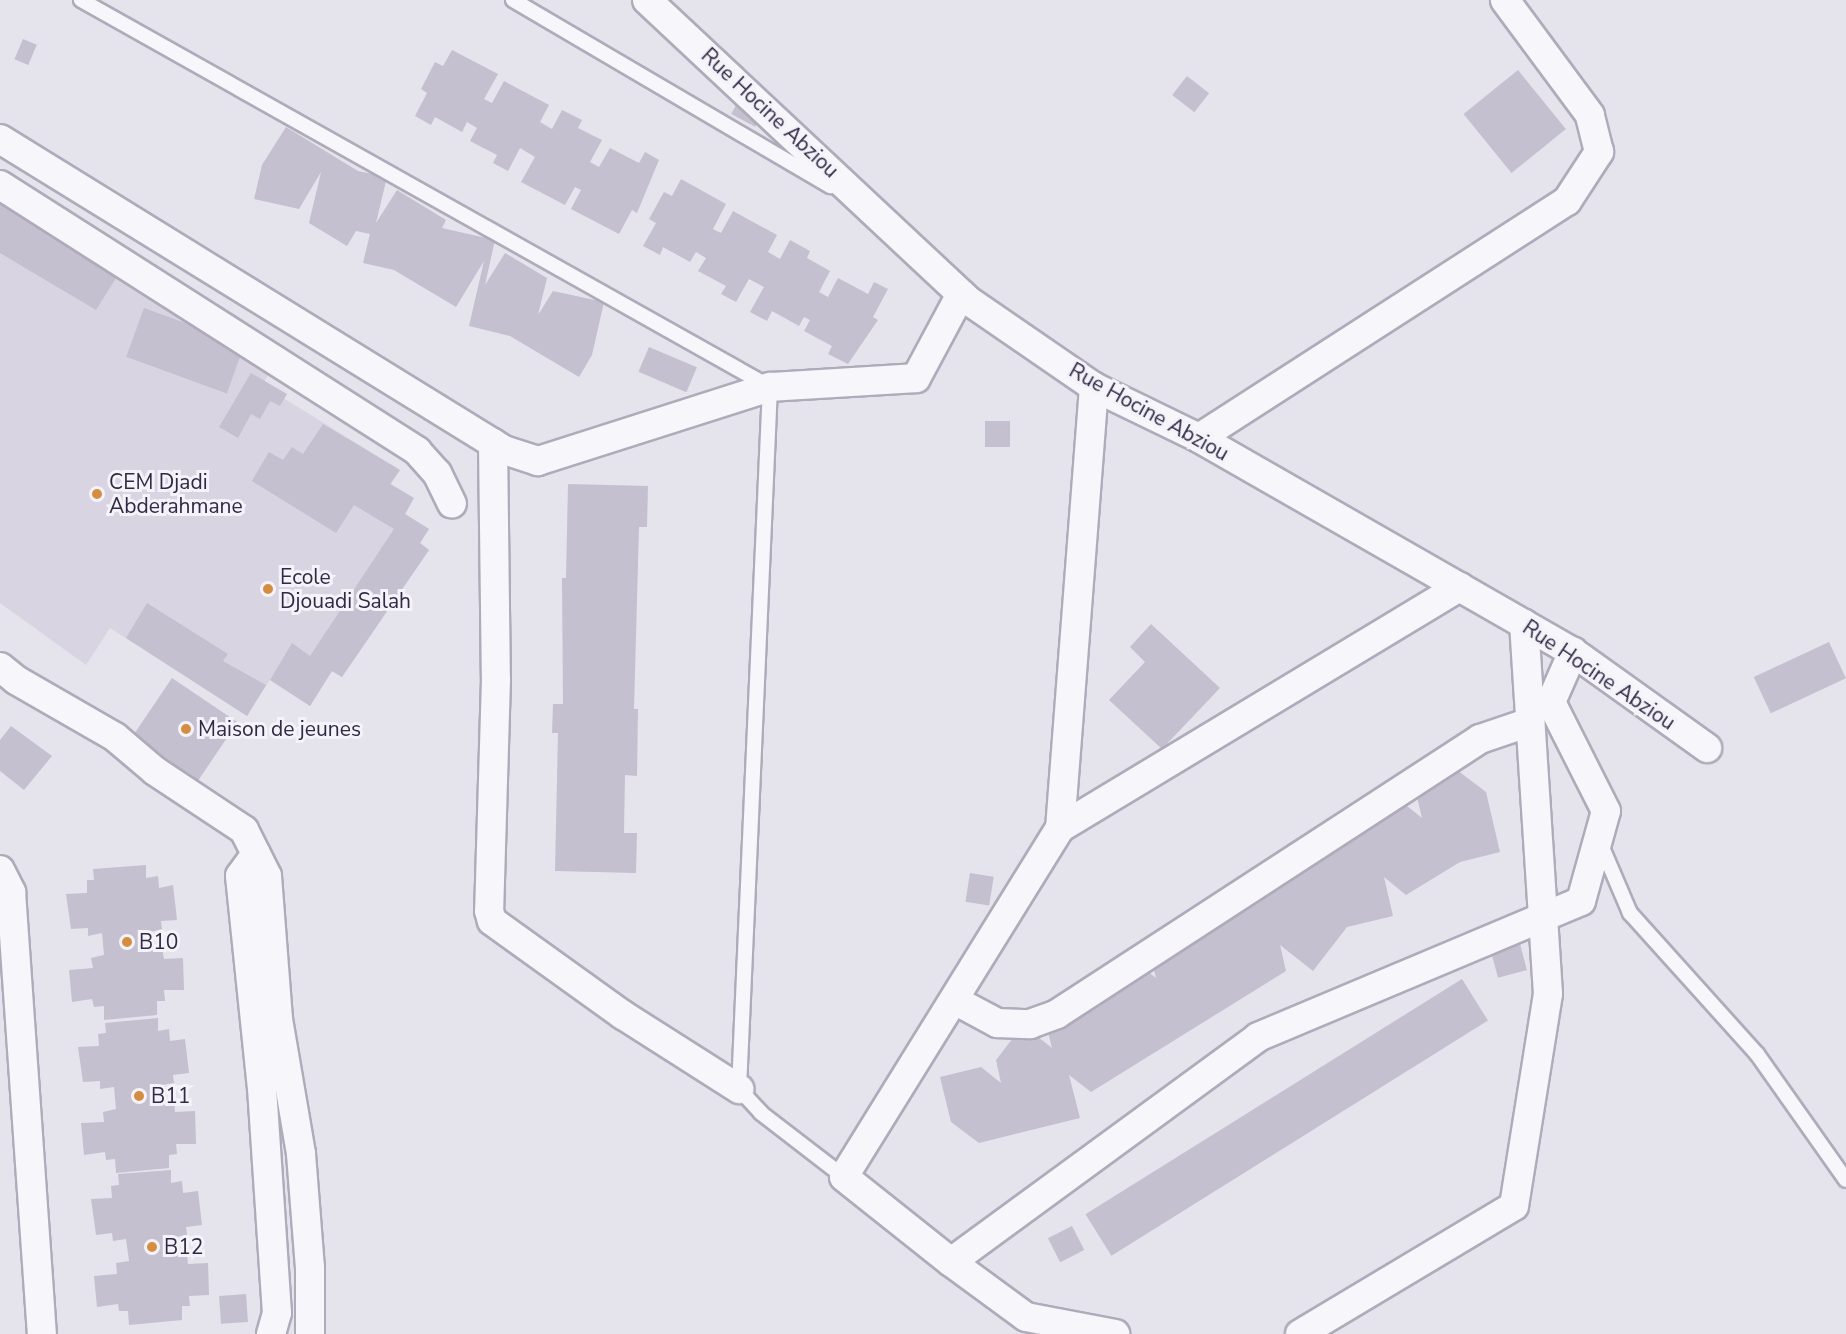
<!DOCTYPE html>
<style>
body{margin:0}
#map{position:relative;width:1846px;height:1334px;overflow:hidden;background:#e5e3ec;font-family:"Nunito Sans",sans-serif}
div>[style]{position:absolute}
.built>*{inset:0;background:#d8d4e1}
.building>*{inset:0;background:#c4c0cf;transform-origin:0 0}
.roads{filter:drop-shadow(2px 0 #afabba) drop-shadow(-2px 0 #afabba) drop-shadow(0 2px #afabba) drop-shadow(0 -2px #afabba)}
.lane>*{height:14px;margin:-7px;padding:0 7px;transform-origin:7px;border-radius:7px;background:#f7f6fa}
.street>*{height:28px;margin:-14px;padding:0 14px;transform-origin:14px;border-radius:14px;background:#f7f6fa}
.dots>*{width:16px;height:16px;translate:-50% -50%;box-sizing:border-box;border:3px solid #f4f3f9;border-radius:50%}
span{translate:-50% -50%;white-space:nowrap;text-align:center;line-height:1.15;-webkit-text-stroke:6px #f4f3f9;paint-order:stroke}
.street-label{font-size:21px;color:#312945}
.poi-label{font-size:21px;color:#312945}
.left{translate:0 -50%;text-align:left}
</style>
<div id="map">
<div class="built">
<div style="clip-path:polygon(0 198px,273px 367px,262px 385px,400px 470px,391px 484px,414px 498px,405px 514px,429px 529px,420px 543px,429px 550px,342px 677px,332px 671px,310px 706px,270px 680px,247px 716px,110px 628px,86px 665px,0 603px)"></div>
</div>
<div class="building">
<div style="left:23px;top:39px;width:15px;height:22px;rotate:23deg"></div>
<div style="clip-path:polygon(452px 50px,498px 74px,484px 99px,492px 103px,504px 81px,549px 105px,540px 122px,552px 129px,562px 110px,582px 120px,578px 128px,602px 140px,590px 162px,599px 167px,610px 148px,639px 163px,645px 152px,659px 160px,637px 213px,632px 210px,619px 234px,571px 209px,581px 190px,575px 187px,565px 205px,521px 182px,535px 157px,520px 148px,508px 171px,493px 163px,497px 155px,470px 141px,477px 128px,467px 122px,462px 132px,435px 117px,431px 125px,415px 116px,427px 93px,421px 89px,435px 62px,443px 66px)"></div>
<div style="left:1518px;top:70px;width:76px;height:70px;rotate:51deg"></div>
<div style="left:1187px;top:76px;width:28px;height:24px;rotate:38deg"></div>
<div style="left:743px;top:92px;width:27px;height:25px;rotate:28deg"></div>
<div style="clip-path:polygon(286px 127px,358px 171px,387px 177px,376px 223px,397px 190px,446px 220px,442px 228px,495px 240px,485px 285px,505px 253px,547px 278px,538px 315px,553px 291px,604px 302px,592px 355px,579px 377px,510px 336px,469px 326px,484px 261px,456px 307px,394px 270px,363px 263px,370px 234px,356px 231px,347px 246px,309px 223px,321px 172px,299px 209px,254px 199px,262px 165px)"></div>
<div style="clip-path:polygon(681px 179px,726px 204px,713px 229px,721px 233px,733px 211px,777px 235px,768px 252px,780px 259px,790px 240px,810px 251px,807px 258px,830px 271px,819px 292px,828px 297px,838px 278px,868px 294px,874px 282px,888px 289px,873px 317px,878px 320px,848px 364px,828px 354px,832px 346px,804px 331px,810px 320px,804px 317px,799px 326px,772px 311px,767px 321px,750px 312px,764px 287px,749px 279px,736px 302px,721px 294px,726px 286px,698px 271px,706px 258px,696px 252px,690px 262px,663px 247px,660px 255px,643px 246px,656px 223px,649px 219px,664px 192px,672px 196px)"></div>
<div style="clip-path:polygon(0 198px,121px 270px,96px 310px,0 253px)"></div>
<div style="left:144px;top:308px;width:107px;height:52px;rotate:20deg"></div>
<div style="left:649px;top:347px;width:52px;height:27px;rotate:23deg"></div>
<div style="clip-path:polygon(251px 373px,287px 394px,280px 406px,270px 401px,260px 419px,251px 414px,238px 438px,219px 427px)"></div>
<div style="left:985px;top:421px;width:25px;height:26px"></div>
<div style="clip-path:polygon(323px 424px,400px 470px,390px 484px,414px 498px,405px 514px,429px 529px,420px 543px,429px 550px,342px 677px,332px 671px,310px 706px,270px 680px,292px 643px,310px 656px,394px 529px,354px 505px,336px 533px,252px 481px,269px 452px,283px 460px,292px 447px,303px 454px)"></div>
<div style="clip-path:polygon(568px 484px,648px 486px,647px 527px,639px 527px,634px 709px,638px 709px,637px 776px,625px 775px,624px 833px,637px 833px,636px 873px,555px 871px,558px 733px,552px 733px,553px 704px,563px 704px,562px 578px,566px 578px)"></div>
<div style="clip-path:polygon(147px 603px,228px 654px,223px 661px,266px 685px,247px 716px,126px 638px)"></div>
<div style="clip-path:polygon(1151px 624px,1220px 688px,1162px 749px,1109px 700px,1145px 662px,1130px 647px)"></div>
<div style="left:1829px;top:642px;width:40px;height:83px;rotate:65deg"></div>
<div style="left:172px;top:678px;width:79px;height:71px;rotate:34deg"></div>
<div style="clip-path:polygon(11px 726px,52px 756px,24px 790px,0 771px,0 740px)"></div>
<div style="clip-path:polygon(1445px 761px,1486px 792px,1500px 852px,1460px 862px,1406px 895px,1384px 877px,1393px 916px,1347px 927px,1313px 971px,1280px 945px,1286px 971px,1091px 1092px,1069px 1075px,1080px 1118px,979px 1143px,951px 1122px,940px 1077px,981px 1067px,1001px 1083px,996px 1060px,1023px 1025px,1052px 1048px,1043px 1012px,1131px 959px,1156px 978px,1148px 946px,1402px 802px,1422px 818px,1417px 797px)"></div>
<div style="clip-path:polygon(146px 865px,146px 878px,158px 876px,159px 888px,173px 885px,177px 920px,161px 921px,162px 929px,151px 932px,151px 949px,162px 948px,164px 959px,183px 958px,184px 990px,164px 990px,165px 1001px,157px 1001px,157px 1015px,104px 1020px,104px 1006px,94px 1007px,92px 999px,72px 1002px,69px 970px,93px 968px,91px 958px,104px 955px,102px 933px,88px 936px,88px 928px,71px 929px,66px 894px,87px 893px,87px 880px,94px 880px,93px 869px)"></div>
<div style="left:970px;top:873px;width:24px;height:29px;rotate:9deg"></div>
<div style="left:1520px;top:944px;width:27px;height:30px;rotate:75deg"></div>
<div style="left:1462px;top:979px;width:49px;height:444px;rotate:58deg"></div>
<div style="clip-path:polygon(158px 1018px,158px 1031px,169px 1029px,170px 1041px,185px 1039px,189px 1073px,173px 1075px,174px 1083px,162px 1085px,163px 1103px,174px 1102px,175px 1112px,195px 1111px,196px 1144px,176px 1144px,177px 1154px,169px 1155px,169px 1168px,116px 1173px,115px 1159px,106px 1160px,105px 1152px,84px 1155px,81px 1123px,104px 1122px,103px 1112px,116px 1109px,114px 1087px,100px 1089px,100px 1081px,83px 1082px,78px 1047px,99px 1046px,98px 1034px,106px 1033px,105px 1023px)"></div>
<div style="clip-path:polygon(171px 1170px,171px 1183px,182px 1181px,183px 1193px,198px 1191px,202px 1225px,186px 1227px,187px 1235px,175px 1237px,176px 1254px,187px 1254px,188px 1264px,208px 1263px,209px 1295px,189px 1296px,190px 1306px,182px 1306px,182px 1320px,129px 1325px,128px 1311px,119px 1311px,118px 1304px,97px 1307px,94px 1276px,117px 1274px,116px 1263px,129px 1261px,126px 1239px,113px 1241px,112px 1233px,96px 1235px,91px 1199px,112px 1198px,111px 1186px,119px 1185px,118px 1174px)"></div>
<div style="left:1072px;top:1226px;width:27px;height:27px;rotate:63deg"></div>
<div style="left:246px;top:1294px;width:28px;height:27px;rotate:86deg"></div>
</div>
<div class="roads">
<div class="lane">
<div style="left:81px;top:0;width:790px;rotate:29.32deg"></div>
<div style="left:770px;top:387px;width:703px;rotate:92.53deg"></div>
<div style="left:739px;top:1089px;width:33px;rotate:47deg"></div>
<div style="left:761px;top:1113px;width:105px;rotate:37.6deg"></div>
<div style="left:513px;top:0;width:368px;rotate:30.4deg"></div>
<div style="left:1601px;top:845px;width:74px;rotate:66.9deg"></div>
<div style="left:1630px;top:913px;width:190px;rotate:48deg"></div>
<div style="left:1757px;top:1054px;width:154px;rotate:54.8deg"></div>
</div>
<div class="street">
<div style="left:647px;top:0;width:437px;rotate:43.1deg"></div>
<div style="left:966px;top:299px;width:155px;rotate:34.5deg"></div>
<div style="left:1094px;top:387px;width:117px;rotate:25.9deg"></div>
<div style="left:1199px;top:438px;width:431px;rotate:29.8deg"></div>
<div style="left:1573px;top:652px;width:165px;rotate:35.6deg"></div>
<div style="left:0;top:139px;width:592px;rotate:31.68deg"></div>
<div style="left:504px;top:450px;width:36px;rotate:18deg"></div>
<div style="left:538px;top:461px;width:244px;rotate:-17.7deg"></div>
<div style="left:770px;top:387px;width:146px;rotate:-3.5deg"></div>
<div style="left:916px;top:378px;width:95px;rotate:-61.8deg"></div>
<div style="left:0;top:185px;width:495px;rotate:32.5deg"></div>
<div style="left:417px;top:451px;width:30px;rotate:48deg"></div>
<div style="left:437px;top:473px;width:34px;rotate:64deg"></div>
<div style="left:1094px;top:387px;width:442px;rotate:94.4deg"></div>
<div style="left:1060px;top:828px;width:410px;rotate:121.8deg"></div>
<div style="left:844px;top:1177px;width:137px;rotate:38.5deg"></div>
<div style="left:951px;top:1262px;width:381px;rotate:-36.2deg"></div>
<div style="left:1258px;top:1037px;width:350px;rotate:-22.8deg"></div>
<div style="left:1581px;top:901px;width:93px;rotate:-74.5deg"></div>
<div style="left:1606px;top:811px;width:122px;rotate:-116.8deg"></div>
<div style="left:1551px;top:702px;width:55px;rotate:-66.3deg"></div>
<div style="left:1199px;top:438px;width:438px;rotate:-32.8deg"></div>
<div style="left:1567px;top:201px;width:59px;rotate:-56.9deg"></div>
<div style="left:1599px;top:152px;width:38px;rotate:-104deg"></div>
<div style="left:1590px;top:115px;width:143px;rotate:-126.5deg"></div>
<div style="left:493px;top:443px;width:236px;rotate:89.3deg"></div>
<div style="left:496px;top:679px;width:232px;rotate:91.7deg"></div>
<div style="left:489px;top:911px;width:10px;rotate:73deg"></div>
<div style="left:492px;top:921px;width:161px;rotate:35.7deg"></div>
<div style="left:623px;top:1015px;width:138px;rotate:32.5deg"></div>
<div style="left:0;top:667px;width:21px;rotate:39deg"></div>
<div style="left:16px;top:680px;width:114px;rotate:29.9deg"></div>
<div style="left:115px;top:737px;width:52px;rotate:40.4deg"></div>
<div style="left:155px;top:771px;width:107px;rotate:33.5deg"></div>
<div style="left:244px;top:830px;width:51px;rotate:63.4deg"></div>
<div style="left:267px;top:876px;width:143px;rotate:85.6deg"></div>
<div style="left:278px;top:1019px;width:137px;rotate:80.3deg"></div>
<div style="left:301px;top:1154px;width:114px;rotate:85.5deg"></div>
<div style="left:310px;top:1268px;width:66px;rotate:90deg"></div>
<div style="left:1060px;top:828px;width:467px;rotate:-31.1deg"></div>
<div style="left:256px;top:854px;width:27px;rotate:126deg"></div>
<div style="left:240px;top:876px;width:213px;rotate:84.1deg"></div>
<div style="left:262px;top:1088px;width:225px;rotate:86.2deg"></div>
<div style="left:277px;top:1313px;width:22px;rotate:106deg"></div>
<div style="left:0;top:870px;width:25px;rotate:63deg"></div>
<div style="left:11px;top:892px;width:443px;rotate:86deg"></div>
<div style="left:956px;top:1001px;width:47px;rotate:28.2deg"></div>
<div style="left:997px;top:1023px;width:33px;rotate:2deg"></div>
<div style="left:1030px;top:1024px;width:29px;rotate:-20deg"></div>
<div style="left:1057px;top:1014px;width:505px;rotate:-33.03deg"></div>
<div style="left:1480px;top:739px;width:53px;rotate:-18.8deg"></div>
<div style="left:951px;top:1262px;width:93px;rotate:36.3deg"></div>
<div style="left:1026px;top:1317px;width:91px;rotate:10.8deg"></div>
<div style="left:1300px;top:1334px;width:249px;rotate:-30.9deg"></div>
<div style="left:1514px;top:1206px;width:215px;rotate:-80.9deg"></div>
<div style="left:1548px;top:994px;width:371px;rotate:-93.7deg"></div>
</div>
</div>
<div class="dots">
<div style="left:97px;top:494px;background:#d68d42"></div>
<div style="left:268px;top:589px;background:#d68d42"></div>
<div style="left:186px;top:729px;background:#d68d42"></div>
<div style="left:127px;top:942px;background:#d68d42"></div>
<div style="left:139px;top:1096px;background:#d68d42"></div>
<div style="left:152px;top:1247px;background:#d68d42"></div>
</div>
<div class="street-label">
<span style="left:770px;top:113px;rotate:43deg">Rue Hocine Abziou</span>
<span style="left:1149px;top:412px;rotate:29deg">Rue Hocine Abziou</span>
<span style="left:1599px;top:675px;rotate:34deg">Rue Hocine Abziou</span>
</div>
<div class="poi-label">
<span class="left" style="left:109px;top:494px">CEM Djadi<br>Abderahmane</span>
<span class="left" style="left:280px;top:589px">Ecole<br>Djouadi Salah</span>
<span class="left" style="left:198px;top:729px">Maison de jeunes</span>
<span class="left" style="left:139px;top:942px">B10</span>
<span class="left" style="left:151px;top:1096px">B11</span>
<span class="left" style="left:164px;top:1247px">B12</span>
</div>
</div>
